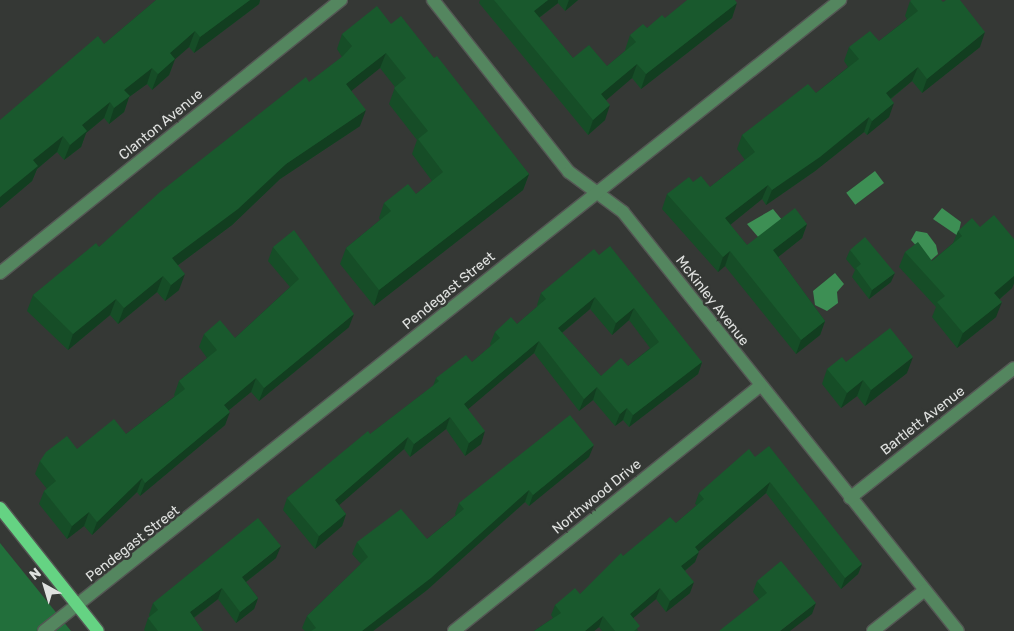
<!DOCTYPE html>
<style>
body{margin:0}
#map{position:relative;width:1014px;height:631px;overflow:hidden;background:#353835;font-family:Rubik,sans-serif}
div>[style]{position:absolute}
.green>*{inset:0;background:#226f3b}
.water>*{inset:0;background:#3d8f54;transform-origin:0 0}
.roads{filter:drop-shadow(1px 0 #545754) drop-shadow(-1px 0 #545754) drop-shadow(0 1px #545754) drop-shadow(0 -1px #545754)}
.minor>*{height:12px;margin:-6px;padding:0 6px;transform-origin:6px;border-radius:6px;background:#54865f}
.major>*{height:12px;margin:-6px;padding:0 6px;transform-origin:6px;border-radius:6px;background:#65d383}
.wall>*{inset:0;background:#164d27}
.shaded-wall>*{inset:0;background:#123e20}
.building>*{inset:0;background:#19592d}
span{translate:-50% -50%;white-space:nowrap;text-align:center;line-height:1.15;-webkit-text-stroke:5px #353835;paint-order:stroke}
.street-label{font-size:14px;color:#e0e2e0}
.north{position:absolute;left:20px;top:561px;width:50px;height:50px;-webkit-text-stroke:4px #353835;paint-order:stroke;rotate:321deg;font-size:14px;font-weight:700;line-height:20px;text-align:center;color:#e0e2e0}
.north::after{content:'';display:block;margin:auto;width:18px;height:22px;background:#e0e2e0;clip-path:polygon(50% 0,100% 100%,50% 72%,0 100%)}
</style>
<div id="map">
<div class="green">
<div style="clip-path:polygon(0 543px,71px 631px,0 631px)"></div>
</div>
<div class="water">
<div style="left:875px;top:171px;width:15px;height:36px;rotate:53deg"></div>
<div style="clip-path:polygon(942px 208px,961px 222px,958px 236px,933px 219px)"></div>
<div style="clip-path:polygon(773px 209px,782px 220px,759px 238px,747px 224px)"></div>
<div style="clip-path:polygon(916px 231px,927px 233px,936px 245px,938px 254px,930px 261px,911px 240px)"></div>
<div style="clip-path:polygon(835px 273px,844px 284px,837px 292px,838px 303px,827px 311px,815px 305px,813px 291px)"></div>
</div>
<div class="roads">
<div class="minor">
<div style="left:433px;top:0;width:219px;rotate:51.7deg"></div>
<div style="left:569px;top:172px;width:67px;rotate:36.5deg"></div>
<div style="left:623px;top:212px;width:536px;rotate:51.36deg"></div>
<div style="left:0;top:273px;width:437px;rotate:-38.7deg"></div>
<div style="left:850px;top:498px;width:209px;rotate:-38.4deg"></div>
<div style="left:44px;top:631px;width:1016px;rotate:-38.4deg"></div>
<div style="left:454px;top:631px;width:392px;rotate:-38.7deg"></div>
<div style="left:873px;top:631px;width:66px;rotate:-38.3deg"></div>
</div>
<div class="major">
<div style="left:0;top:508px;width:157px;rotate:51.5deg"></div>
</div>
</div>
<div class="wall">
<div style="clip-path:polygon(156px 0,260px 0,259px 4px,194px 53px,189px 47px,175px 59px,169px 75px,152px 90px,147px 84px,129px 97px,124px 112px,109px 124px,104px 118px,86px 133px,81px 147px,64px 160px,57px 152px,37px 169px,32px 181px,0 208px,104px 44px)"></div>
<div style="clip-path:polygon(480px 0,578px 0,565px 11px,558px 3px,539px 18px,573px 58px,607px 66px,626px 50px,625px 50px,630px 35px,647px 28px,665px 18px,736px 2px,732px 18px,641px 89px,632px 78px,606px 100px,605px 120px,588px 135px,479px 3px)"></div>
<div style="clip-path:polygon(910px 1px,980px 47px,922px 93px,912px 81px,891px 99px,889px 117px,867px 135px,864px 132px,815px 171px,766px 205px,762px 199px,730px 225px,747px 245px,807px 224px,802px 238px,778px 257px,825px 321px,820px 335px,796px 354px,725px 266px,718px 272px,662px 209px,667px 194px,693px 182px,710px 187px,745px 160px,737px 149px,742px 135px,816px 93px,848px 67px,844px 61px,849px 47px,879px 41px,907px 19px,905px 16px)"></div>
<div style="clip-path:polygon(391px 24px,434px 58px,529px 174px,523px 190px,374px 306px,340px 264px,346px 248px,380px 220px,379px 218px,384px 203px,416px 194px,432px 181px,412px 154px,417px 140px,389px 104px,395px 87px,380px 68px,351px 91px,360px 126px,280px 179px,232px 225px,178px 265px,179px 290px,165px 301px,157px 292px,118px 324px,110px 315px,68px 350px,27px 311px,33px 295px,99px 247px,342px 57px,337px 49px,342px 34px)"></div>
<div style="clip-path:polygon(980px 227px,1014px 239px,1014px 283px,1012px 288px,1000px 299px,996px 317px,957px 348px,932px 317px,936px 307px,899px 267px,905px 252px,932px 261px,953px 243px,958px 231px)"></div>
<div style="clip-path:polygon(273px 247px,349px 327px,259px 401px,251px 392px,229px 410px,225px 425px,140px 496px,137px 492px,92px 535px,84px 526px,67px 539px,39px 504px,44px 491px,47px 489px,35px 474px,40px 461px,126px 434px,175px 396px,174px 395px,179px 381px,207px 358px,199px 347px,204px 334px,235px 338px,290px 287px,268px 261px)"></div>
<div style="clip-path:polygon(850px 250px,891px 282px,869px 299px,852px 277px,855px 270px,846px 259px)"></div>
<div style="clip-path:polygon(evenodd,599px 255px,702px 362px,698px 374px,629px 427px,623px 420px,615px 426px,593px 400px,579px 411px,534px 353px,468px 409px,481px 444px,465px 456px,446px 429px,410px 457px,404px 449px,339px 505px,346px 514px,342px 526px,315px 549px,283px 510px,287px 498px,433px 386px,436px 378px,472px 362px,491px 346px,490px 344px,495px 332px,517px 324px,538px 306px,537px 305px,541px 293px,599px 255px,590px 309px,612px 335px,629px 320px,650px 348px,628px 366px,601px 376px,562px 333px,590px 309px)"></div>
<div style="clip-path:polygon(846px 362px,907px 373px,865px 406px,857px 396px,841px 408px,822px 384px,827px 369px)"></div>
<div style="clip-path:polygon(589px 457px,529px 506px,525px 502px,427px 590px,373px 631px,305px 631px,302px 628px,307px 616px,361px 564px,352px 554px,357px 542px,427px 539px,456px 515px,455px 514px,459px 503px)"></div>
<div style="clip-path:polygon(755px 457px,862px 564px,858px 574px,841px 589px,766px 493px,698px 551px,695px 562px,685px 571px,690px 593px,666px 612px,656px 599px,633px 618px,638px 631px,602px 631px,599px 627px,594px 631px,534px 631px,553px 618px,551px 615px,555px 605px,580px 594px,623px 556px,676px 523px,697px 505px,695px 504px,699px 493px)"></div>
<div style="clip-path:polygon(276px 558px,246px 582px,258px 598px,254px 609px,236px 623px,218px 599px,194px 618px,203px 631px,145px 631px,144px 630px,148px 618px,150px 617px,149px 615px,153px 603px)"></div>
<div style="clip-path:polygon(757px 581px,812px 614px,759px 599px,753px 592px)"></div>
</div>
<div class="shaded-wall">
<div style="clip-path:polygon(250px 0,260px 0,259px 4px,194px 53px,200px 37px)"></div>
<div style="clip-path:polygon(548px 0,558px 0,558px 3px,528px 26px,534px 11px)"></div>
<div style="clip-path:polygon(569px 0,578px 0,565px 11px)"></div>
<div style="clip-path:polygon(737px 3px,732px 18px,641px 89px,646px 74px)"></div>
<div style="clip-path:polygon(195px 31px,189px 47px,164px 69px,170px 53px)"></div>
<div style="clip-path:polygon(985px 32px,980px 47px,922px 93px,927px 79px)"></div>
<div style="clip-path:polygon(386px 53px,380px 68px,340px 100px,346px 84px)"></div>
<div style="clip-path:polygon(175px 59px,169px 75px,152px 90px,158px 74px)"></div>
<div style="clip-path:polygon(637px 64px,632px 78px,596px 109px,601px 94px)"></div>
<div style="clip-path:polygon(918px 67px,912px 81px,880px 107px,886px 93px)"></div>
<div style="clip-path:polygon(152px 68px,147px 84px,129px 97px,124px 112px,109px 124px,114px 108px,124px 90px)"></div>
<div style="clip-path:polygon(110px 102px,104px 118px,86px 133px,81px 147px,64px 160px,70px 145px,82px 125px)"></div>
<div style="clip-path:polygon(894px 103px,889px 117px,867px 135px,872px 121px)"></div>
<div style="clip-path:polygon(610px 105px,605px 120px,588px 135px,593px 120px)"></div>
<div style="clip-path:polygon(366px 110px,360px 126px,280px 179px,232px 225px,166px 274px,172px 258px,286px 164px)"></div>
<div style="clip-path:polygon(869px 117px,864px 132px,815px 171px,766px 205px,772px 190px)"></div>
<div style="clip-path:polygon(63px 136px,57px 152px,37px 169px,32px 181px,0 208px,0 197px,33px 160px)"></div>
<div style="clip-path:polygon(529px 174px,523px 190px,374px 306px,379px 290px)"></div>
<div style="clip-path:polygon(768px 185px,762px 199px,720px 233px,725px 218px)"></div>
<div style="clip-path:polygon(807px 224px,802px 238px,768px 265px,773px 250px)"></div>
<div style="clip-path:polygon(730px 251px,725px 266px,718px 272px,723px 257px)"></div>
<div style="clip-path:polygon(1014px 268px,1014px 283px,1012px 288px,989px 308px,994px 293px)"></div>
<div style="clip-path:polygon(895px 273px,891px 282px,869px 299px,872px 290px)"></div>
<div style="clip-path:polygon(185px 274px,179px 290px,165px 301px,171px 285px)"></div>
<div style="clip-path:polygon(163px 276px,157px 292px,118px 324px,124px 308px)"></div>
<div style="clip-path:polygon(595px 297px,590px 309px,553px 340px,558px 328px)"></div>
<div style="clip-path:polygon(116px 299px,110px 315px,68px 350px,73px 334px)"></div>
<div style="clip-path:polygon(1002px 302px,996px 317px,957px 348px,963px 333px)"></div>
<div style="clip-path:polygon(634px 308px,629px 320px,612px 335px,616px 323px)"></div>
<div style="clip-path:polygon(354px 314px,349px 327px,259px 401px,264px 388px)"></div>
<div style="clip-path:polygon(825px 321px,820px 335px,796px 354px,801px 340px)"></div>
<div style="clip-path:polygon(539px 341px,534px 353px,460px 416px,464px 404px)"></div>
<div style="clip-path:polygon(913px 357px,907px 373px,865px 406px,871px 390px)"></div>
<div style="clip-path:polygon(702px 362px,698px 374px,629px 427px,633px 415px)"></div>
<div style="clip-path:polygon(256px 378px,251px 392px,219px 418px,224px 405px)"></div>
<div style="clip-path:polygon(863px 380px,857px 396px,841px 408px,847px 393px)"></div>
<div style="clip-path:polygon(597px 387px,593px 400px,579px 411px,584px 399px)"></div>
<div style="clip-path:polygon(627px 408px,623px 420px,615px 426px,620px 414px)"></div>
<div style="clip-path:polygon(230px 412px,225px 425px,140px 496px,145px 483px)"></div>
<div style="clip-path:polygon(450px 417px,446px 429px,410px 457px,414px 444px)"></div>
<div style="clip-path:polygon(485px 431px,481px 444px,465px 456px,469px 443px)"></div>
<div style="clip-path:polygon(408px 437px,404px 449px,331px 512px,335px 500px)"></div>
<div style="clip-path:polygon(594px 445px,589px 457px,529px 506px,533px 495px)"></div>
<div style="clip-path:polygon(142px 478px,137px 492px,92px 535px,97px 522px)"></div>
<div style="clip-path:polygon(770px 482px,766px 493px,691px 558px,695px 547px)"></div>
<div style="clip-path:polygon(529px 490px,525px 502px,427px 590px,373px 631px,362px 631px)"></div>
<div style="clip-path:polygon(89px 512px,84px 526px,67px 539px,72px 526px)"></div>
<div style="clip-path:polygon(346px 514px,342px 526px,315px 549px,319px 536px)"></div>
<div style="clip-path:polygon(281px 546px,276px 558px,238px 588px,242px 577px)"></div>
<div style="clip-path:polygon(699px 552px,695px 562px,677px 577px,681px 566px)"></div>
<div style="clip-path:polygon(862px 564px,858px 574px,841px 589px,845px 578px)"></div>
<div style="clip-path:polygon(694px 582px,690px 593px,666px 612px,670px 601px)"></div>
<div style="clip-path:polygon(222px 588px,218px 599px,185px 624px,190px 612px)"></div>
<div style="clip-path:polygon(660px 588px,656px 599px,626px 624px,630px 614px)"></div>
<div style="clip-path:polygon(258px 598px,254px 609px,236px 623px,240px 612px)"></div>
<div style="clip-path:polygon(816px 603px,812px 614px,790px 631px,780px 631px)"></div>
<div style="clip-path:polygon(603px 616px,599px 627px,594px 631px,585px 631px)"></div>
</div>
<div class="building">
<div style="clip-path:polygon(156px 0,250px 0,200px 37px,195px 31px,170px 53px,175px 59px,158px 74px,152px 68px,124px 90px,130px 96px,114px 108px,110px 102px,82px 125px,87px 131px,70px 145px,63px 136px,33px 160px,38px 166px,0 197px,0 120px,98px 36px,104px 44px)"></div>
<div style="clip-path:polygon(494px 0,548px 0,534px 11px,573px 58px,589px 45px,607px 66px,636px 42px,630px 35px,643px 24px,647px 28px,662px 15px,665px 18px,687px 0,735px 0,737px 3px,646px 74px,637px 64px,601px 94px,610px 105px,593px 120px)"></div>
<div style="clip-path:polygon(911px 0,941px 0,943px 2px,946px 0,960px 0,985px 32px,927px 79px,918px 67px,886px 93px,894px 103px,872px 121px,869px 117px,820px 157px,772px 190px,768px 185px,725px 218px,747px 245px,795px 208px,807px 224px,773px 250px,825px 321px,801px 340px,730px 251px,723px 257px,667px 194px,689px 177px,693px 182px,701px 176px,710px 187px,755px 152px,742px 135px,808px 84px,816px 93px,859px 59px,849px 47px,870px 31px,879px 41px,918px 11px,910px 1px)"></div>
<div style="clip-path:polygon(377px 6px,391px 24px,401px 16px,434px 58px,437px 56px,529px 174px,379px 290px,346px 248px,391px 211px,384px 203px,408px 184px,416px 194px,443px 172px,418px 139px,428px 131px,394px 88px,406px 78px,386px 53px,346px 84px,366px 110px,286px 164px,238px 209px,172px 258px,185px 274px,171px 285px,163px 276px,124px 308px,116px 299px,73px 334px,33px 295px,96px 243px,99px 247px,160px 192px,306px 77px,309px 82px,343px 56px,352px 46px,342px 34px)"></div>
<div style="clip-path:polygon(994px 215px,1014px 239px,1014px 276px,994px 293px,1002px 302px,963px 333px,937px 302px,945px 296px,905px 252px,918px 242px,932px 261px,962px 236px,958px 231px,972px 218px,980px 227px)"></div>
<div style="clip-path:polygon(294px 230px,354px 314px,264px 388px,256px 378px,224px 405px,230px 412px,145px 483px,142px 478px,97px 522px,89px 512px,72px 526px,44px 491px,56px 481px,40px 461px,46px 452px,67px 436px,77px 449px,114px 419px,126px 434px,185px 389px,179px 381px,217px 350px,204px 334px,220px 320px,235px 338px,299px 279px,273px 247px)"></div>
<div style="clip-path:polygon(865px 237px,895px 273px,872px 290px,856px 268px,861px 264px,850px 250px)"></div>
<div style="clip-path:polygon(evenodd,610px 246px,702px 362px,633px 415px,627px 408px,620px 414px,597px 387px,584px 399px,539px 341px,464px 404px,485px 431px,469px 443px,450px 417px,414px 444px,408px 437px,335px 500px,346px 514px,319px 536px,287px 498px,368px 431px,370px 434px,439px 381px,436px 378px,466px 355px,472px 362px,500px 338px,495px 332px,511px 317px,517px 324px,546px 299px,541px 293px,594px 249px,599px 255px,610px 246px,595px 297px,616px 323px,634px 308px,659px 342px,628px 366px,621px 358px,601px 376px,558px 328px,595px 297px)"></div>
<div style="clip-path:polygon(890px 328px,913px 357px,871px 390px,863px 380px,847px 393px,827px 369px,842px 357px,846px 362px)"></div>
<div style="clip-path:polygon(570px 415px,594px 445px,533px 495px,529px 490px,431px 578px,362px 631px,311px 631px,316px 628px,307px 616px,368px 557px,357px 542px,401px 509px,427px 539px,464px 509px,459px 503px)"></div>
<div style="clip-path:polygon(769px 446px,862px 564px,845px 578px,770px 482px,695px 547px,699px 552px,681px 566px,694px 582px,670px 601px,660px 588px,630px 614px,640px 626px,634px 631px,615px 631px,603px 616px,585px 631px,534px 631px,561px 613px,555px 605px,575px 588px,580px 594px,621px 553px,623px 556px,670px 517px,676px 523px,704px 499px,699px 493px,749px 449px,755px 457px)"></div>
<div style="clip-path:polygon(258px 518px,281px 546px,242px 577px,258px 598px,240px 612px,222px 588px,190px 612px,203px 631px,158px 631px,148px 618px,158px 610px,153px 603px)"></div>
<div style="clip-path:polygon(781px 561px,816px 603px,780px 631px,719px 631px,767px 593px,757px 581px)"></div>
</div>
<div class="street-label">
<span style="left:161px;top:125px;rotate:-39deg">Clanton Avenue</span>
<span style="left:449px;top:291px;rotate:-39deg">Pendegast Street</span>
<span style="left:712px;top:301px;rotate:52deg">McKinley Avenue</span>
<span style="left:923px;top:421px;rotate:-38deg">Bartlett Avenue</span>
<span style="left:597px;top:497px;rotate:-39deg">Northwood Drive</span>
<span style="left:133px;top:544px;rotate:-38deg">Pendegast Street</span>
</div>
<div class="north">N</div>
</div>
